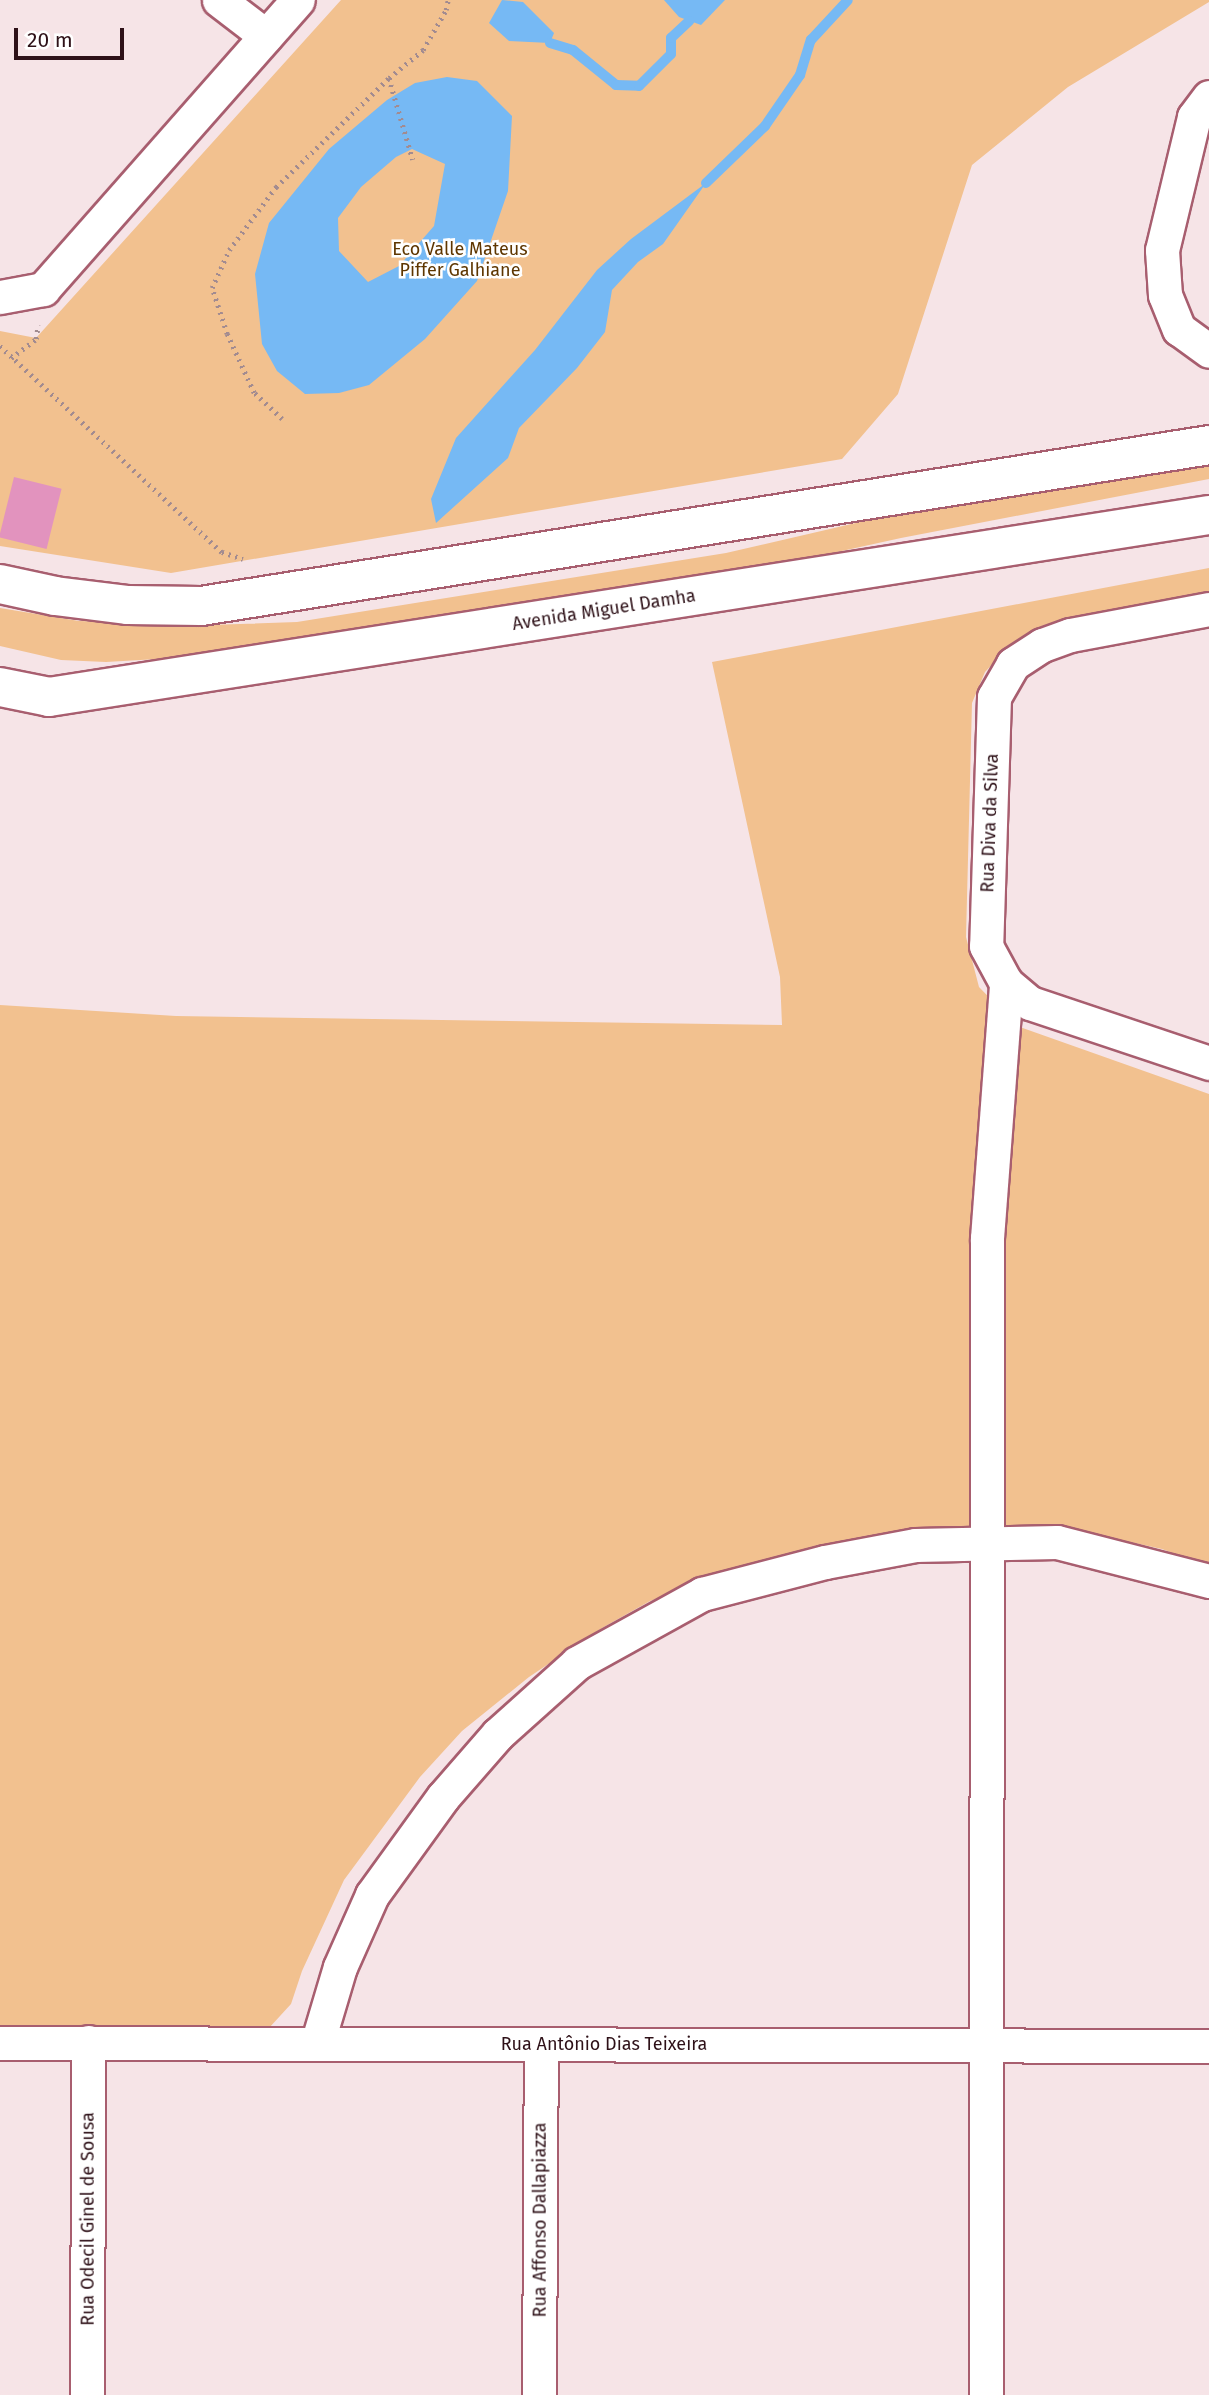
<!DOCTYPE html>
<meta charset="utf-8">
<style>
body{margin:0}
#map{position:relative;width:1209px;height:2395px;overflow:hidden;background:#f6e4e7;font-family:"Fira Sans",sans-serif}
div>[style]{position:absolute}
.green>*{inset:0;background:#f2c18f}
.water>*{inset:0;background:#76b9f4}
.stream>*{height:10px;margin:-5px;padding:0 5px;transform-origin:5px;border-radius:5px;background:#76b9f4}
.building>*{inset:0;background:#e293be;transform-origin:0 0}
.path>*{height:4.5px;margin-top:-2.25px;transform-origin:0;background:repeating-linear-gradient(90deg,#a28b90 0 2px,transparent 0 7px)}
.roads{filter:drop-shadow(2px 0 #a85e6f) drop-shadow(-2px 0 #a85e6f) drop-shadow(0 2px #a85e6f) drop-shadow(0 -2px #a85e6f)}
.street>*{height:33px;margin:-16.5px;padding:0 16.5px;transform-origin:16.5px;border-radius:16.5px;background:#fff}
.secondary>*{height:38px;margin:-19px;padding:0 19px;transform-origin:19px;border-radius:19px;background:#fff}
span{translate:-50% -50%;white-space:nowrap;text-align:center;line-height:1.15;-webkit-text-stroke:5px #fff;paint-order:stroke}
.park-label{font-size:18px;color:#5e3600}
.street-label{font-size:18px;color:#2e1118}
.scale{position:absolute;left:14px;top:28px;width:110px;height:32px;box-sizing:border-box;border:4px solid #2e1118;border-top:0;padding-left:9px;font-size:21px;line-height:24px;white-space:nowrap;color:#2e1118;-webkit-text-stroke:5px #fff;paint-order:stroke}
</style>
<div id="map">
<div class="green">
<div style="clip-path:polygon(341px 0,1209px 0,1209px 2px,1068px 87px,972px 165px,898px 394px,842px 459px,171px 573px,0 546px,0 331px,36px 338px)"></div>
<div style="clip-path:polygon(1209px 457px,1209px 479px,901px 538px,728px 576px,209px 656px,106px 662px,61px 660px,0 646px,0 608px,79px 621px,208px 625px,297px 622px,726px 553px,873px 519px)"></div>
<div style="clip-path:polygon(1209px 568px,1209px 596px,1037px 630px,1011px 644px,985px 672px,972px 703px,966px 937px,979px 987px,1017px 1026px,1209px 1094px,1209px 1567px,1162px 1549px,1089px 1533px,1049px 1528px,913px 1530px,781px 1555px,650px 1601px,602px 1628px,529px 1677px,462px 1731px,420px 1777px,344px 1880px,302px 1971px,291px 2004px,269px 2028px,0 2031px,0 1005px,176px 1016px,782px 1025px,780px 977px,712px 662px)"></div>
</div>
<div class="water">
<div style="clip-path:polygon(502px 0,523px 2px,554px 33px,550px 43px,509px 41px,489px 23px)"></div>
<div style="clip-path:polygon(664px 0,725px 0,701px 25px,679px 17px)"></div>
<div style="clip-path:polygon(evenodd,447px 77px,477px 81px,512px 116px,508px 191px,477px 281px,425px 339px,369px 385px,339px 393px,305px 394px,277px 371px,262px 344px,255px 274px,269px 223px,329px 149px,387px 100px,415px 83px,447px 77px,412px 149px,445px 164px,434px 226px,399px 266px,368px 282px,339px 251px,338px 218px,361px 187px,396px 157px,412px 149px)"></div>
<div style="clip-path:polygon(706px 183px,663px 244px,638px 262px,612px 290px,605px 332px,577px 368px,519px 428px,508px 458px,436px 523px,431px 499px,456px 438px,535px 350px,597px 270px,631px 239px)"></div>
</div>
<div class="stream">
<div style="left:550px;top:43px;width:24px;rotate:17deg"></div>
<div style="left:573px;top:50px;width:55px;rotate:39.1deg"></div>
<div style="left:616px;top:85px;width:23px;rotate:2deg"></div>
<div style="left:639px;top:86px;width:45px;rotate:-45deg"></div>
<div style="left:671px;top:54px;width:16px;rotate:-90deg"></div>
<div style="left:671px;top:38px;width:25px;rotate:-43deg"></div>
<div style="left:706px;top:183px;width:82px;rotate:-44deg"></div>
<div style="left:765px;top:126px;width:62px;rotate:-55.5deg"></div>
<div style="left:800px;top:75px;width:37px;rotate:-73deg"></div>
<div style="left:811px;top:40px;width:54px;rotate:-47.2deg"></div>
</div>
<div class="building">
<div style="left:14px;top:477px;width:49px;height:62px;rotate:14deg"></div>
</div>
<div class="path">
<div style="left:389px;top:78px;width:85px;rotate:73.7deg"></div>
<div style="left:0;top:346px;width:303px;rotate:42.9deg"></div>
<div style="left:222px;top:552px;width:22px;rotate:18deg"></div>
<div style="left:11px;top:358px;width:31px;rotate:-37deg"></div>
<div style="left:36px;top:339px;width:14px;rotate:-82deg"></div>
<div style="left:282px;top:419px;width:38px;rotate:-137deg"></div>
<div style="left:254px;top:393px;width:65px;rotate:-114.6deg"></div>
<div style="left:227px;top:334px;width:48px;rotate:-108.1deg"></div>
<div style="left:212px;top:288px;width:42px;rotate:-65.9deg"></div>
<div style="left:229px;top:250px;width:79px;rotate:-53.3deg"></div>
<div style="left:276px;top:187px;width:157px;rotate:-44deg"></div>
<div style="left:389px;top:78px;width:44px;rotate:-39.5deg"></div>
<div style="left:423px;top:50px;width:46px;rotate:-60.1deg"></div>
<div style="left:446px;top:10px;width:10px;rotate:-79deg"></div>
</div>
<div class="roads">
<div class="street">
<div style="left:219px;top:0;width:59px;rotate:37.5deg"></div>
<div style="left:1209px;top:97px;width:25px;rotate:127deg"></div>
<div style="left:1194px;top:117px;width:137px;rotate:103.5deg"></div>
<div style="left:1162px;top:250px;width:45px;rotate:86.2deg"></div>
<div style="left:1165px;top:295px;width:37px;rotate:68deg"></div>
<div style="left:1179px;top:329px;width:37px;rotate:36deg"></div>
<div style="left:0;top:297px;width:44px;rotate:-10.5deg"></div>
<div style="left:43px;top:289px;width:385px;rotate:-48.6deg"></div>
<div style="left:1209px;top:609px;width:141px;rotate:169.4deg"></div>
<div style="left:1070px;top:635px;width:30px;rotate:160deg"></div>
<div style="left:1042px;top:645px;width:35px;rotate:147deg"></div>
<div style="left:1013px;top:664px;width:38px;rotate:120deg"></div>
<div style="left:994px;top:697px;width:249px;rotate:91.8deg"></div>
<div style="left:986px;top:946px;width:42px;rotate:61.6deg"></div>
<div style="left:1006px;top:983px;width:31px;rotate:40deg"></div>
<div style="left:1030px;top:1003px;width:189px;rotate:18.5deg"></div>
<div style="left:0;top:2043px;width:1209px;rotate:0.14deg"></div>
<div style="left:317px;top:2044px;width:80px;rotate:-73.4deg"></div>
<div style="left:340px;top:1967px;width:79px;rotate:-66deg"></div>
<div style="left:372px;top:1895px;width:121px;rotate:-54.1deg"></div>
<div style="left:443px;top:1797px;width:84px;rotate:-48.9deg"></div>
<div style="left:498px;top:1734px;width:106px;rotate:-41.9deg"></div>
<div style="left:577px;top:1663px;width:143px;rotate:-28.9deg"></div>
<div style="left:702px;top:1594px;width:127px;rotate:-14.6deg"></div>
<div style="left:825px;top:1562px;width:92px;rotate:-10.7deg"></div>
<div style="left:915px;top:1545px;width:142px;rotate:-1.2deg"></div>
<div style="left:1057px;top:1542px;width:157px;rotate:14.4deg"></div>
<div style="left:87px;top:2395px;width:353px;rotate:-89.8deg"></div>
<div style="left:539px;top:2395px;width:351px;rotate:-89.7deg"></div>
<div style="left:986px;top:2395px;width:1157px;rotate:-89.95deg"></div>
<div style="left:987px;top:1238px;width:256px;rotate:-85.7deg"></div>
</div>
<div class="secondary">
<div style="left:0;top:584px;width:56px;rotate:12.3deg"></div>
<div style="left:55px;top:596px;width:74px;rotate:7deg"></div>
<div style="left:128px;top:605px;width:73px;rotate:0.8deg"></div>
<div style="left:201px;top:606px;width:1021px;rotate:-9.07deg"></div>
<div style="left:0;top:687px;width:50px;rotate:11.5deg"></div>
<div style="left:49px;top:697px;width:1174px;rotate:-8.92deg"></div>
</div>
</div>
<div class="park-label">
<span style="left:460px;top:260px">Eco Valle Mateus<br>Piffer Galhiane</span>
</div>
<div class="street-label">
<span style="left:604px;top:610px;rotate:-9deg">Avenida Miguel Damha</span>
<span style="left:990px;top:823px;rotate:-88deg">Rua Diva da Silva</span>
<span style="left:604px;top:2044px">Rua Antônio Dias Teixeira</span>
<span style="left:88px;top:2219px;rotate:-90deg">Rua Odecil Ginel de Sousa</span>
<span style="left:540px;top:2220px;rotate:-90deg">Rua Affonso Dallapiazza</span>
</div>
<div class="scale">20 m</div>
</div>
